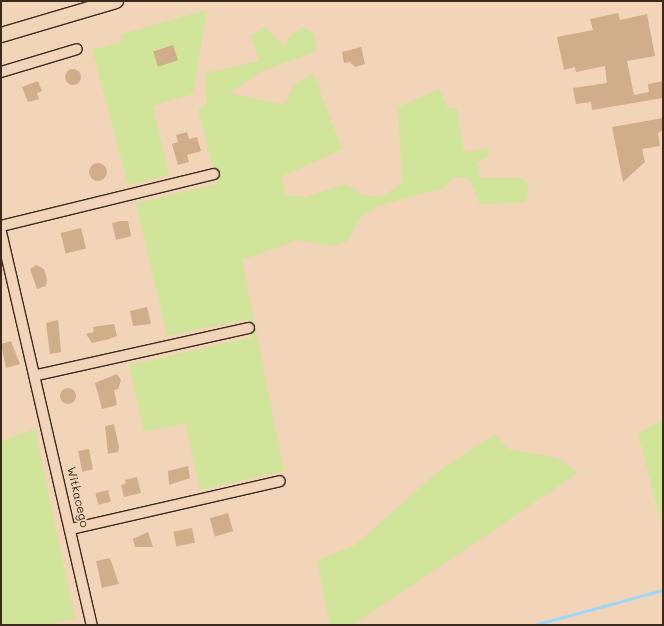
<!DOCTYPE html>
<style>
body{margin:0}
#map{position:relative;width:664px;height:626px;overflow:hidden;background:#f2d4b8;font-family:Mali,sans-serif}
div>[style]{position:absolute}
.green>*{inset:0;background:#d0e59a}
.stream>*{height:3px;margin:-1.5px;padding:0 1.5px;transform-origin:1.5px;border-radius:1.5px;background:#9ad9fc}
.building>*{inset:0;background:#d1ae8a;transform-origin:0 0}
.round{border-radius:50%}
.roads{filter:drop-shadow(1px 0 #3b2a1e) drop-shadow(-1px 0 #3b2a1e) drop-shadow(0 1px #3b2a1e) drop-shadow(0 -1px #3b2a1e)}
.minor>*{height:10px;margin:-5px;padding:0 5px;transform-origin:5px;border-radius:5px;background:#f2d4b8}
.secondary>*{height:14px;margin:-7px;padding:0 7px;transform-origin:7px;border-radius:7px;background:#f2d4b8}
span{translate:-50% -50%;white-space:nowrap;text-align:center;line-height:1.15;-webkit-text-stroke:3.5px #f2d4b8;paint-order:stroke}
.street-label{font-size:12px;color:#3b2a1e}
.frame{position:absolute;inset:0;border:2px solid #3b2a1e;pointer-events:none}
</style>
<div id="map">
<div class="green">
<div style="clip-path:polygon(207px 10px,193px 94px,153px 106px,169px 175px,128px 185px,92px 50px,121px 42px,122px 34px)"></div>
<div style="clip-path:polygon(264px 26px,285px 47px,288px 38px,303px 27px,314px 34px,317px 51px,260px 72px,230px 93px,284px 105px,295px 84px,313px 73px,342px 149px,281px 177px,286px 195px,305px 197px,347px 184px,361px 195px,381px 197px,402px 183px,398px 107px,439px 89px,448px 108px,457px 108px,464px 152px,489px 148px,488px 156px,477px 163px,481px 178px,523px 178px,529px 189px,526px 202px,480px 204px,468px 177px,453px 178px,444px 188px,377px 206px,362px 216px,347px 241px,332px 246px,298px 240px,242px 260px,284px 471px,200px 490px,185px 423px,144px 432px,129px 365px,252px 337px,249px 319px,167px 336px,136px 203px,217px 184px,198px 110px,207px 103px,205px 73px,259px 61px,251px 36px)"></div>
<div style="clip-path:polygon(663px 419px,663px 530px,638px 434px)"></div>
<div style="clip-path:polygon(35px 429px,75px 619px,45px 625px,1px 625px,1px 441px)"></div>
<div style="clip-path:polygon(495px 434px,508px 449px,557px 458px,578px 473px,353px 625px,330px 625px,317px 561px,355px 545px,441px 469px)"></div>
</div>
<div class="stream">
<div style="left:534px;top:625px;width:134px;rotate:-15.2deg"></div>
</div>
<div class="building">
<div style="clip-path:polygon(618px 13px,620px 20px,647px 14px,655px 56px,627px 61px,634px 95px,649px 92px,648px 84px,663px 81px,663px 98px,592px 110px,591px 102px,576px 104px,573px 88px,607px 83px,605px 66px,576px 72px,575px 67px,564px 70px,557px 37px,593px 30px,590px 19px)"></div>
<div style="left:173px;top:45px;width:16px;height:21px;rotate:72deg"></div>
<div style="clip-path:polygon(361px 47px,365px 64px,355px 67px,350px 62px,344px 63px,342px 52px)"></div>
<div class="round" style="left:65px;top:69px;width:16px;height:16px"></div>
<div style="clip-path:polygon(38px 81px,42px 91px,37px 93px,39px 99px,28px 102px,22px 87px)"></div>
<div style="clip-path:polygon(663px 118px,663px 130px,658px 133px,660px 146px,642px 149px,645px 162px,623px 182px,612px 127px)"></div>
<div style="clip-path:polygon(187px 132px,189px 139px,197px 137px,201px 151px,187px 155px,189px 162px,178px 165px,172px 144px,178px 142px,176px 135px)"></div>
<div class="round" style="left:89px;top:163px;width:18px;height:18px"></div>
<div style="clip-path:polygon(120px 221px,128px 221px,131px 236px,116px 240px,112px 223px)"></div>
<div style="left:81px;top:228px;width:21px;height:21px;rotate:76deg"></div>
<div style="clip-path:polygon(36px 265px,44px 269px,47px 280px,46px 286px,37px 289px,30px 269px)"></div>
<div style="clip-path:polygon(147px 307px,151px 324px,133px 326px,130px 311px)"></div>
<div style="clip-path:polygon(58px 320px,61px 352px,50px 354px,46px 323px)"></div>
<div style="clip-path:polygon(114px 324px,117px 336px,109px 339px,92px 343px,86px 334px,94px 332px,93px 327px)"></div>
<div style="clip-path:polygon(11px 341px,20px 364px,6px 368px,1px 344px)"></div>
<div style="clip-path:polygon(117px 374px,121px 380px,118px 389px,114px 390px,117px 405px,102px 409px,95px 383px)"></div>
<div class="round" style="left:60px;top:388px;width:16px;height:16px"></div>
<div style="clip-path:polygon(114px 424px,119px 447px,118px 452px,108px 454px,105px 426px)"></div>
<div style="left:89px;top:449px;width:21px;height:11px;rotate:79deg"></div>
<div style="clip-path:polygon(188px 466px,190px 478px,169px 485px,168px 471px)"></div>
<div style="clip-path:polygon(137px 477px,141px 493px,124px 497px,121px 485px,126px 484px,125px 480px)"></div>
<div style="left:108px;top:490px;width:12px;height:13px;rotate:76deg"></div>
<div style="left:228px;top:513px;width:19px;height:19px;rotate:74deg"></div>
<div style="left:192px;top:528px;width:15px;height:19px;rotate:79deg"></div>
<div style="clip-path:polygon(148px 532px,153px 547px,135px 547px,133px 539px)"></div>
<div style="clip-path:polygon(110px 558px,119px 584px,102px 588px,96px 561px)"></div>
</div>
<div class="roads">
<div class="minor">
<div style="left:1px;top:72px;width:79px;rotate:-16.8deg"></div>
<div style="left:1px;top:226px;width:219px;rotate:-13.7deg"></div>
<div style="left:1px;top:232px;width:403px;rotate:77deg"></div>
<div style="left:37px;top:375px;width:217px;rotate:-12.5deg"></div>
<div style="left:71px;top:529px;width:214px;rotate:-12.9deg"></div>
</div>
<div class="secondary">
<div style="left:1px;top:35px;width:120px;rotate:-16.5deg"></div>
</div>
</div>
<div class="street-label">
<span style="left:78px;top:497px;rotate:77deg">Witkacego</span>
</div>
<div class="frame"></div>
</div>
